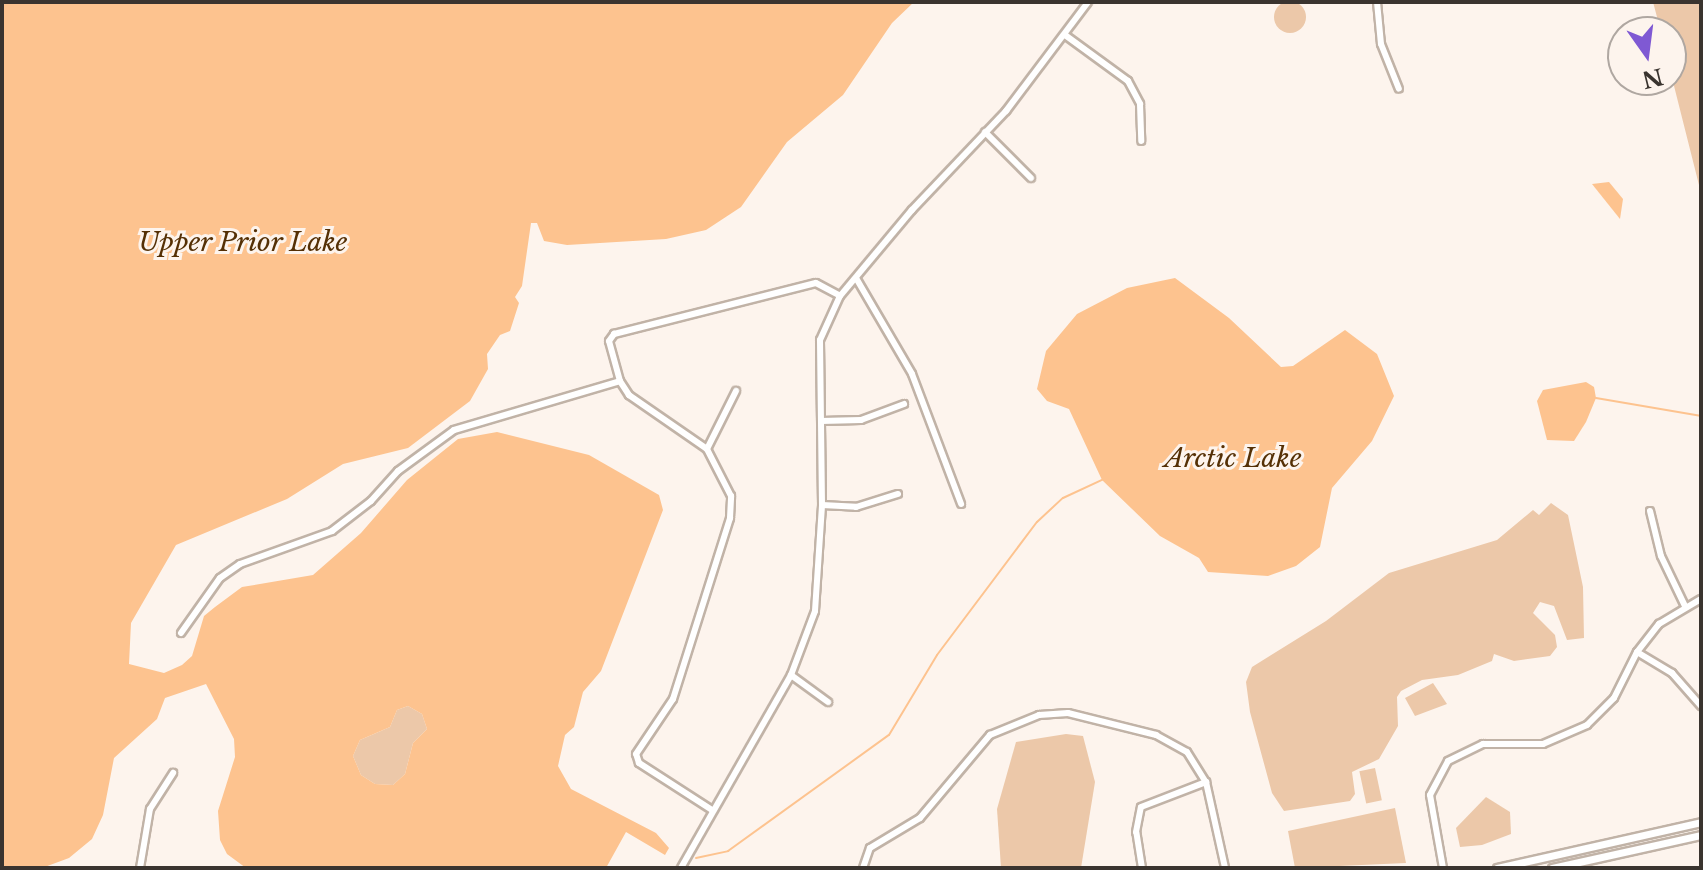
<!DOCTYPE html>
<style>
body{margin:0}
#map{position:relative;width:1703px;height:870px;overflow:hidden;background:#fdf4ed;font-family:"Libre Baskerville",serif}
div>[style]{position:absolute}
.green>*{inset:0;background:#ecc8a9;transform-origin:0 0}
.round{border-radius:50%}
.water>*{inset:0;background:#fdc38f}
.stream>*{height:2px;margin:-1px;padding:0 1px;transform-origin:1px;border-radius:1px;background:#fdc38f}
.roads{filter:drop-shadow(2px 0 #c1b3a7) drop-shadow(-2px 0 #c1b3a7) drop-shadow(0 2px #c1b3a7) drop-shadow(0 -2px #c1b3a7)}
.minor>*{height:6px;margin:-3px;padding:0 3px;transform-origin:3px;border-radius:3px;background:#fff}
.tertiary>*{height:7px;margin:-3.5px;padding:0 3.5px;transform-origin:3.5px;border-radius:3.5px;background:#fff}
span{translate:-50% -50%;white-space:nowrap;text-align:center;line-height:1.15;-webkit-text-stroke:6px #fdf4ed;paint-order:stroke}
.water-label{font-size:26px;color:#553005;font-style:italic}
.frame{position:absolute;inset:0;border:4px solid #3a342f;pointer-events:none}
.north{position:absolute;left:1607px;top:16px;width:80px;height:80px;box-sizing:border-box;background:#fdf4ed;border:2px solid #afa7a1;border-radius:50%;rotate:166deg;font-size:22px;font-weight:700;line-height:32px;text-align:center;color:#3a342f}
.north::after{content:'';display:block;margin:auto;width:28px;height:36px;background:#7f59d3;clip-path:polygon(50% 0,100% 100%,50% 72%,0 100%)}
</style>
<div id="map">
<div class="green">
<div class="round" style="left:1274px;top:1px;width:32px;height:32px"></div>
<div style="clip-path:polygon(1653px 2px,1701px 2px,1701px 193px,1671px 74px,1671px 32px,1661px 32px)"></div>
<div style="clip-path:polygon(1551px 503px,1568px 515px,1583px 587px,1584px 638px,1567px 640px,1554px 606px,1540px 602px,1533px 613px,1555px 635px,1557px 647px,1550px 656px,1514px 661px,1494px 654px,1492px 661px,1458px 675px,1422px 680px,1401px 691px,1397px 697px,1398px 726px,1379px 759px,1352px 772px,1355px 794px,1350px 801px,1284px 811px,1272px 793px,1250px 712px,1246px 682px,1252px 667px,1326px 621px,1389px 573px,1497px 540px,1533px 510px,1539px 515px)"></div>
<div style="clip-path:polygon(1433px 683px,1447px 704px,1415px 716px,1405px 698px)"></div>
<div style="clip-path:polygon(408px 706px,422px 714px,427px 729px,413px 743px,405px 774px,393px 785px,375px 784px,361px 775px,353px 756px,360px 740px,390px 727px,397px 710px)"></div>
<div style="clip-path:polygon(1066px 734px,1083px 736px,1095px 782px,1081px 868px,1001px 868px,997px 809px,1016px 742px)"></div>
<div style="left:1375px;top:768px;width:33px;height:16px;rotate:78deg"></div>
<div style="clip-path:polygon(1486px 797px,1510px 812px,1511px 834px,1482px 845px,1460px 847px,1456px 828px)"></div>
<div style="clip-path:polygon(1395px 808px,1406px 863px,1295px 868px,1288px 831px)"></div>
</div>
<div class="water">
<div style="clip-path:polygon(evenodd,2px 2px,914px 2px,892px 23px,843px 95px,787px 142px,741px 207px,706px 230px,666px 239px,567px 245px,544px 241px,537px 223px,531px 223px,522px 286px,515px 297px,519px 303px,510px 331px,500px 335px,487px 354px,488px 369px,470px 401px,408px 448px,343px 464px,287px 499px,176px 545px,131px 623px,129px 664px,164px 673px,182px 665px,192px 656px,204px 616px,215px 607px,242px 587px,313px 575px,361px 533px,407px 480px,458px 439px,497px 432px,589px 455px,659px 495px,663px 510px,601px 671px,583px 692px,574px 727px,565px 735px,558px 766px,571px 789px,656px 833px,669px 848px,665px 855px,626px 832px,606px 868px,246px 868px,227px 854px,220px 840px,218px 811px,235px 757px,234px 739px,206px 684px,165px 698px,157px 719px,114px 758px,103px 815px,92px 839px,69px 858px,42px 868px,2px 868px,2px 2px,408px 706px,422px 714px,427px 729px,413px 743px,405px 774px,393px 785px,375px 784px,361px 775px,353px 756px,360px 740px,390px 727px,397px 710px,408px 706px)"></div>
<div style="clip-path:polygon(1609px 182px,1623px 199px,1620px 219px,1592px 184px)"></div>
<div style="clip-path:polygon(1175px 278px,1229px 318px,1281px 367px,1293px 366px,1345px 330px,1377px 354px,1394px 396px,1372px 441px,1332px 488px,1320px 547px,1296px 566px,1268px 576px,1208px 572px,1199px 558px,1160px 536px,1102px 480px,1069px 409px,1047px 401px,1037px 389px,1046px 351px,1077px 314px,1127px 288px)"></div>
<div style="clip-path:polygon(1586px 382px,1594px 387px,1596px 398px,1586px 422px,1574px 441px,1547px 440px,1537px 401px,1543px 390px)"></div>
</div>
<div class="stream">
<div style="left:1596px;top:398px;width:107px;rotate:9.7deg"></div>
<div style="left:696px;top:858px;width:33px;rotate:-12deg"></div>
<div style="left:728px;top:851px;width:198px;rotate:-35.8deg"></div>
<div style="left:889px;top:735px;width:93px;rotate:-59deg"></div>
<div style="left:937px;top:655px;width:166px;rotate:-53.1deg"></div>
<div style="left:1037px;top:522px;width:35px;rotate:-43deg"></div>
<div style="left:1063px;top:498px;width:43px;rotate:-24.8deg"></div>
</div>
<div class="roads">
<div class="minor">
<div style="left:1377px;top:2px;width:42px;rotate:84.6deg"></div>
<div style="left:1381px;top:44px;width:48px;rotate:68.2deg"></div>
<div style="left:1065px;top:35px;width:78px;rotate:36.1deg"></div>
<div style="left:1128px;top:81px;width:26px;rotate:62deg"></div>
<div style="left:1140px;top:104px;width:37px;rotate:88deg"></div>
<div style="left:985px;top:132px;width:65px;rotate:45deg"></div>
<div style="left:856px;top:278px;width:111px;rotate:59.7deg"></div>
<div style="left:912px;top:374px;width:139px;rotate:69.3deg"></div>
<div style="left:821px;top:421px;width:40px;rotate:-1.4deg"></div>
<div style="left:861px;top:420px;width:46px;rotate:-20.4deg"></div>
<div style="left:707px;top:449px;width:65px;rotate:-63.4deg"></div>
<div style="left:822px;top:505px;width:34px;rotate:3deg"></div>
<div style="left:856px;top:507px;width:44px;rotate:-17.2deg"></div>
<div style="left:1650px;top:511px;width:46px;rotate:76.3deg"></div>
<div style="left:1661px;top:556px;width:55px;rotate:64.4deg"></div>
<div style="left:181px;top:633px;width:67px;rotate:-54.7deg"></div>
<div style="left:220px;top:578px;width:24px;rotate:-35deg"></div>
<div style="left:240px;top:564px;width:98px;rotate:-19.7deg"></div>
<div style="left:332px;top:531px;width:49px;rotate:-37.6deg"></div>
<div style="left:371px;top:501px;width:40px;rotate:-48deg"></div>
<div style="left:398px;top:471px;width:69px;rotate:-36.2deg"></div>
<div style="left:454px;top:430px;width:173px;rotate:-16.4deg"></div>
<div style="left:1637px;top:652px;width:41px;rotate:31deg"></div>
<div style="left:1672px;top:673px;width:44px;rotate:48.7deg"></div>
<div style="left:791px;top:675px;width:46px;rotate:36.1deg"></div>
<div style="left:712px;top:810px;width:87px;rotate:-147.2deg"></div>
<div style="left:639px;top:763px;width:9px;rotate:-108deg"></div>
<div style="left:636px;top:754px;width:66px;rotate:-56.1deg"></div>
<div style="left:673px;top:699px;width:190px;rotate:-72.5deg"></div>
<div style="left:730px;top:518px;width:22px;rotate:-87deg"></div>
<div style="left:731px;top:496px;width:53px;rotate:-117.1deg"></div>
<div style="left:707px;top:449px;width:95px;rotate:-145.3deg"></div>
<div style="left:629px;top:395px;width:17px;rotate:-123deg"></div>
<div style="left:620px;top:381px;width:41px;rotate:-105.4deg"></div>
<div style="left:609px;top:341px;width:9px;rotate:-54deg"></div>
<div style="left:614px;top:334px;width:208px;rotate:-14.2deg"></div>
<div style="left:816px;top:283px;width:27px;rotate:28deg"></div>
<div style="left:140px;top:868px;width:60px;rotate:-80.4deg"></div>
<div style="left:150px;top:809px;width:43px;rotate:-57.4deg"></div>
<div style="left:681px;top:868px;width:222px;rotate:-60.3deg"></div>
<div style="left:791px;top:675px;width:68px;rotate:-69.4deg"></div>
<div style="left:815px;top:611px;width:106px;rotate:-86.2deg"></div>
<div style="left:822px;top:505px;width:165px;rotate:-90.7deg"></div>
<div style="left:820px;top:340px;width:48px;rotate:-65.6deg"></div>
<div style="left:840px;top:296px;width:112px;rotate:-50.1deg"></div>
<div style="left:912px;top:210px;width:137px;rotate:-46.5deg"></div>
<div style="left:1006px;top:111px;width:136px;rotate:-53deg"></div>
<div style="left:863px;top:868px;width:21px;rotate:-71deg"></div>
<div style="left:870px;top:848px;width:58px;rotate:-31deg"></div>
<div style="left:920px;top:818px;width:109px;rotate:-49.9deg"></div>
<div style="left:990px;top:735px;width:53px;rotate:-22.2deg"></div>
<div style="left:1039px;top:715px;width:29px;rotate:-4deg"></div>
<div style="left:1068px;top:713px;width:91px;rotate:14deg"></div>
<div style="left:1156px;top:735px;width:35px;rotate:29deg"></div>
<div style="left:1187px;top:752px;width:36px;rotate:58deg"></div>
<div style="left:1206px;top:782px;width:88px;rotate:77.5deg"></div>
<div style="left:1142px;top:868px;width:36px;rotate:-99deg"></div>
<div style="left:1136px;top:832px;width:25px;rotate:-79deg"></div>
<div style="left:1141px;top:807px;width:70px;rotate:-21deg"></div>
<div style="left:1443px;top:868px;width:74px;rotate:-100.1deg"></div>
<div style="left:1430px;top:795px;width:38px;rotate:-62deg"></div>
<div style="left:1448px;top:761px;width:39px;rotate:-26deg"></div>
<div style="left:1483px;top:744px;width:60px"></div>
<div style="left:1543px;top:744px;width:48px;rotate:-23.4deg"></div>
<div style="left:1587px;top:725px;width:38px;rotate:-45deg"></div>
<div style="left:1614px;top:698px;width:51px;rotate:-63.4deg"></div>
<div style="left:1637px;top:652px;width:36px;rotate:-52deg"></div>
<div style="left:1659px;top:624px;width:49px;rotate:-30.8deg"></div>
</div>
<div class="tertiary">
<div style="left:1497px;top:868px;width:209px;rotate:-12.7deg"></div>
<div style="left:1552px;top:868px;width:153px;rotate:-12.5deg"></div>
</div>
</div>
<div class="water-label">
<span style="left:243px;top:243px">Upper Prior Lake</span>
<span style="left:1233px;top:459px">Arctic Lake</span>
</div>
<div class="frame"></div>
<div class="north">N</div>
</div>
